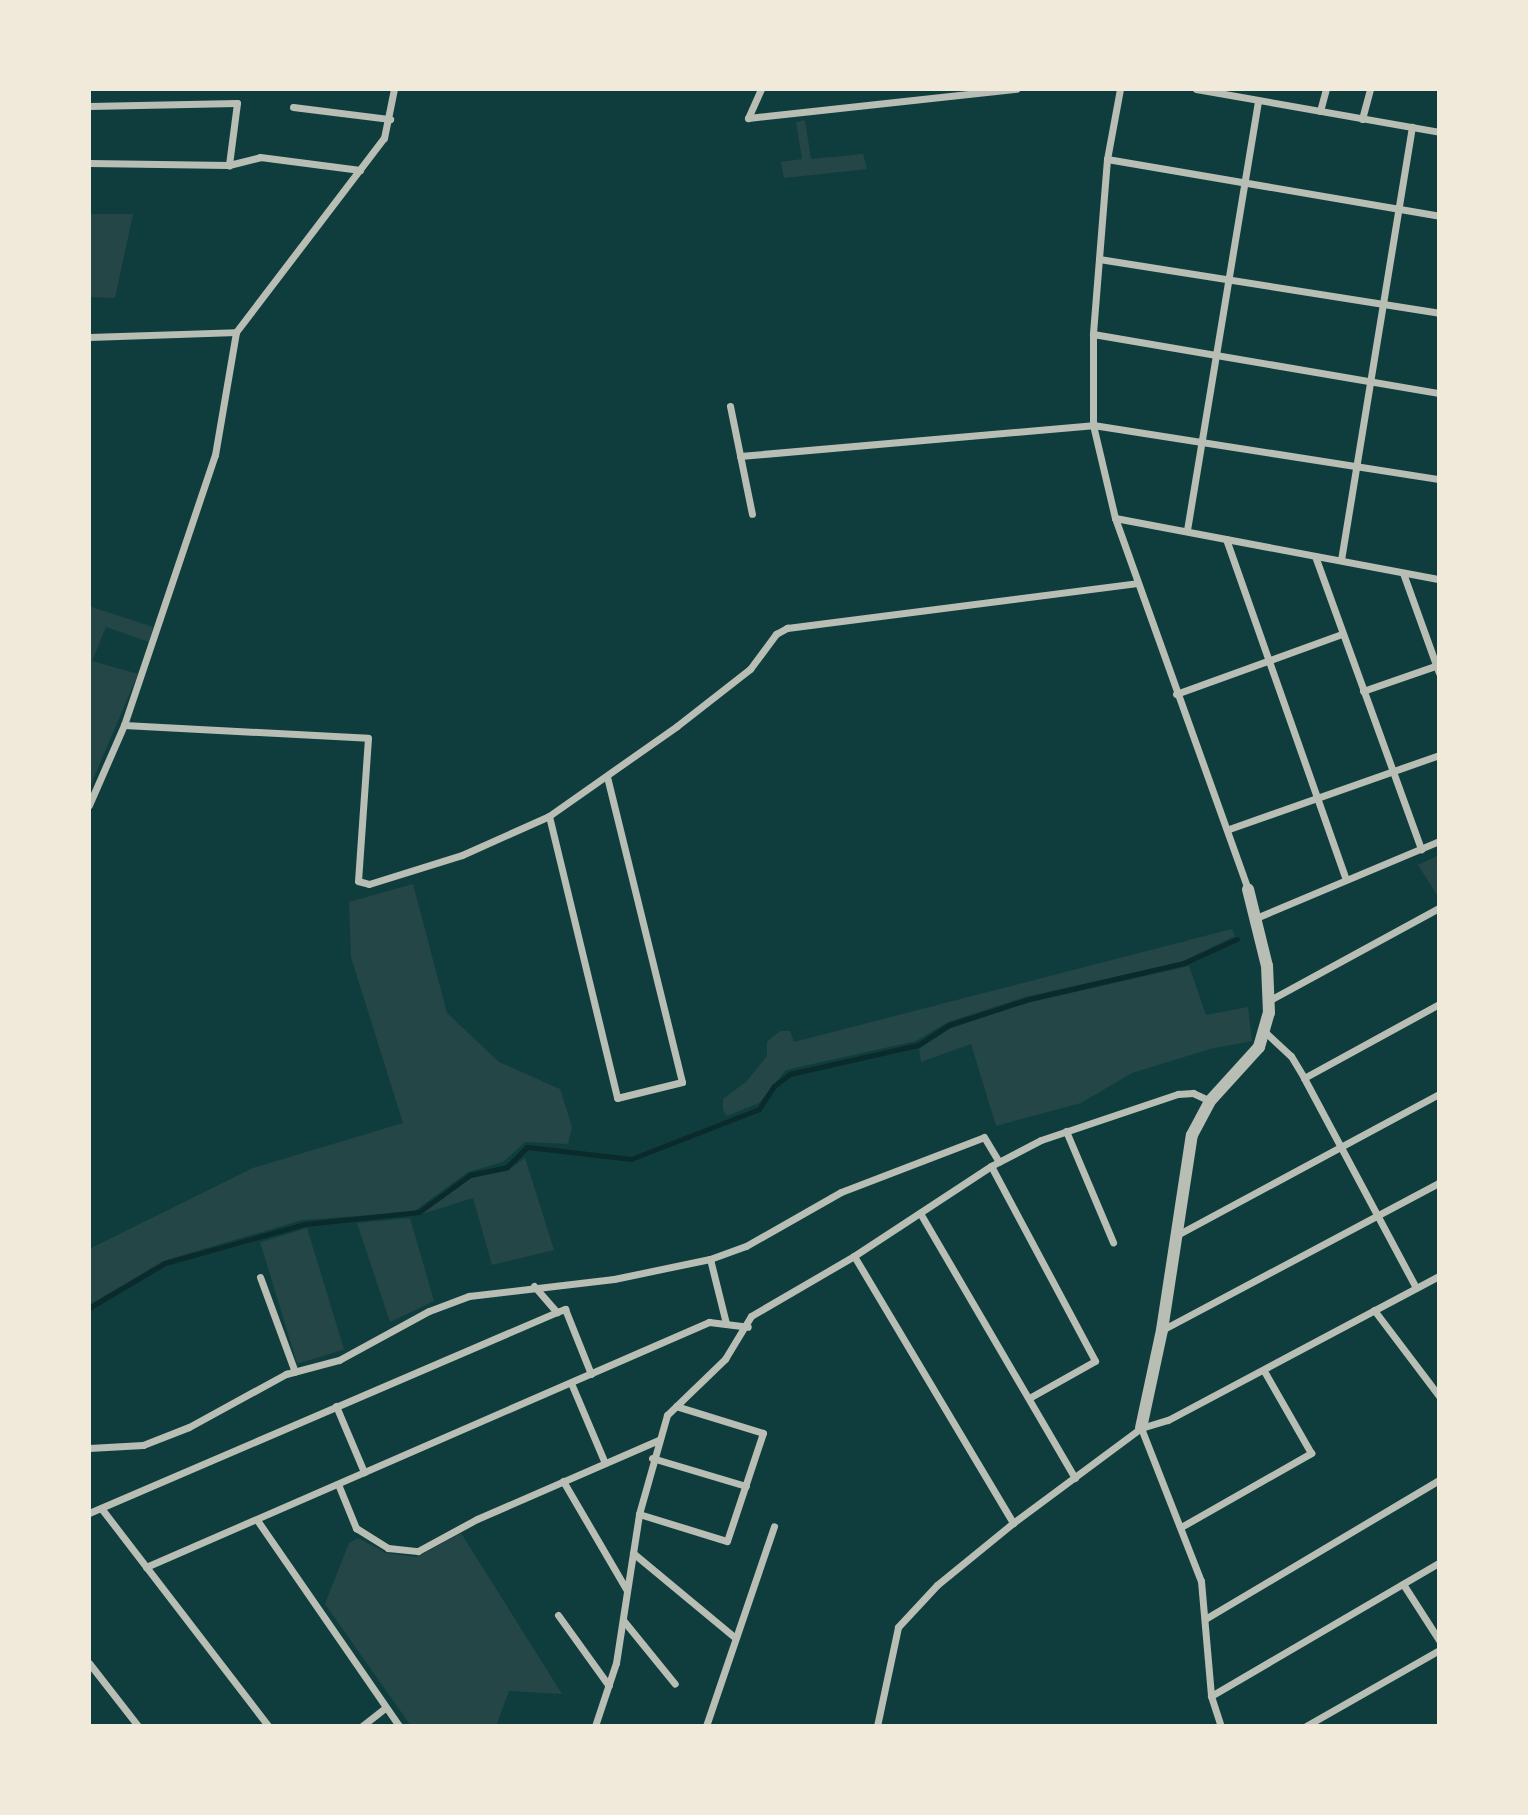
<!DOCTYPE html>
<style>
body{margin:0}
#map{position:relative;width:1528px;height:1815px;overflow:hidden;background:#0f3d3e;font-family:"Public Sans",sans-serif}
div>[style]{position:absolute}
.green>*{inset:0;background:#244646;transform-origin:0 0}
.stream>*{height:5px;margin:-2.5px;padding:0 2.5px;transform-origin:2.5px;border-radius:2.5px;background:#0a2a2b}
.minor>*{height:7px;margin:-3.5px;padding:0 3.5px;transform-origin:3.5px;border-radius:3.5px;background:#b8beb3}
.tertiary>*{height:12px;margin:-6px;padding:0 6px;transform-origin:6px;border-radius:6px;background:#b8beb3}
span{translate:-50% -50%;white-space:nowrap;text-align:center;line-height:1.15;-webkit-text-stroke:5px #f1e9da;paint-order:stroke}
.frame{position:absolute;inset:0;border:91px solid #f1e9da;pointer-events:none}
</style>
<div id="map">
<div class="green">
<div style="clip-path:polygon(805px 120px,811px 159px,863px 154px,867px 169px,784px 178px,781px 162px,802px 159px,796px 122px)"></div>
<div style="clip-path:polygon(89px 214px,133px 214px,115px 298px,89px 297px)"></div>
<div style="clip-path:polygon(89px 606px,153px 627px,149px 642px,106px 627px,92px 661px,138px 674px,89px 789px)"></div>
<div style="clip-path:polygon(1439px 855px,1439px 898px,1418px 865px)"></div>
<div style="clip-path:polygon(413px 884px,447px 1013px,499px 1062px,560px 1089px,572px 1127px,568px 1144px,525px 1142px,503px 1162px,468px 1172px,413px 1212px,302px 1220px,163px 1261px,89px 1305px,89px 1249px,253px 1168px,403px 1123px,351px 957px,349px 902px)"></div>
<div style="clip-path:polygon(1232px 929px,1235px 936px,1181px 962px,1025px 997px,948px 1022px,916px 1041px,786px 1070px,759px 1103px,727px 1116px,723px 1110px,723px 1099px,747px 1081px,767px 1056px,767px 1042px,780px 1031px,790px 1031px,794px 1042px)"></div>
<div style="clip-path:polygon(1189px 966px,1206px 1015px,1248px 1007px,1252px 1041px,1210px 1049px,1132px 1073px,1081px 1103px,996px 1126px,971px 1044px,921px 1062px,919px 1049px,951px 1028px,1027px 1003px)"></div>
<div style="clip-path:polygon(525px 1158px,554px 1250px,492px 1265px,473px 1198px,419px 1215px,471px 1178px,507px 1171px)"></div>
<div style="clip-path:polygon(410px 1218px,434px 1301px,390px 1322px,357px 1223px)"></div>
<div style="left:307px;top:1228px;width:127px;height:49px;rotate:73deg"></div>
<div style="clip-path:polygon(461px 1533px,562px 1694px,509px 1691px,496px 1726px,411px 1726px,325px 1604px,349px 1543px,358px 1538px,386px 1553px,417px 1557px)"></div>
</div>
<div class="stream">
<div style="left:89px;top:1308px;width:88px;rotate:-30.6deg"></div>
<div style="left:165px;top:1263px;width:145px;rotate:-15.6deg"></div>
<div style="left:305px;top:1224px;width:115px;rotate:-6deg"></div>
<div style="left:419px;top:1212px;width:63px;rotate:-36deg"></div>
<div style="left:470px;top:1175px;width:38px;rotate:-12deg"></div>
<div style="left:507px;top:1167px;width:28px;rotate:-45deg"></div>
<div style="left:527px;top:1147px;width:105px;rotate:6.6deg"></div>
<div style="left:631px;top:1159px;width:137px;rotate:-21.3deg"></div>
<div style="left:759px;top:1109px;width:27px;rotate:-57deg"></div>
<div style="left:774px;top:1086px;width:20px;rotate:-37deg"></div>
<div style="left:790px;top:1074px;width:131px;rotate:-12.8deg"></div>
<div style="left:918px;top:1045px;width:37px;rotate:-33deg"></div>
<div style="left:949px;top:1025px;width:84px;rotate:-18deg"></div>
<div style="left:1029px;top:999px;width:159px;rotate:-13.1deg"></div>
<div style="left:1184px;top:963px;width:58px;rotate:-24.4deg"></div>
</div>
<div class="minor">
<div style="left:761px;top:89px;width:32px;rotate:114deg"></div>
<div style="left:748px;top:118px;width:270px;rotate:-6.2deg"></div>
<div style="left:1120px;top:89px;width:71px;rotate:100.5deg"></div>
<div style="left:1107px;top:159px;width:176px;rotate:94.6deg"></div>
<div style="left:1093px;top:334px;width:91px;rotate:90deg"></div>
<div style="left:1093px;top:425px;width:96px;rotate:76.7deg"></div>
<div style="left:1115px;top:518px;width:394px;rotate:70.3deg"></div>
<div style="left:1196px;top:89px;width:247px;rotate:10deg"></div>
<div style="left:89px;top:106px;width:148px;rotate:-1.2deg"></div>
<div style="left:237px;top:103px;width:63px;rotate:97.4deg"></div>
<div style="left:293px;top:107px;width:98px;rotate:7.1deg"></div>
<div style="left:1320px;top:111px;width:23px;rotate:-75deg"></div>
<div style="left:1362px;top:119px;width:31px;rotate:-75deg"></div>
<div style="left:1107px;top:159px;width:337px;rotate:9.7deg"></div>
<div style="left:89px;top:163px;width:140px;rotate:0.8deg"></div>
<div style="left:229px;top:165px;width:32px;rotate:-14deg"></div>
<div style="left:260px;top:157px;width:101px;rotate:7.4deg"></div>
<div style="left:1099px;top:259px;width:344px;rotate:9deg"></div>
<div style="left:1093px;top:334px;width:351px;rotate:9.7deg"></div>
<div style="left:89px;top:337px;width:147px;rotate:-1.9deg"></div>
<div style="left:730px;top:406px;width:110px;rotate:78.5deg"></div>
<div style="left:740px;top:456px;width:354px;rotate:-5deg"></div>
<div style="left:1093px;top:425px;width:350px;rotate:8.9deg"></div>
<div style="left:1115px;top:518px;width:330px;rotate:10.7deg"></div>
<div style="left:1187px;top:530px;width:434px;rotate:-80.6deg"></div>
<div style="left:1226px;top:539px;width:361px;rotate:70.6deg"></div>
<div style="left:1315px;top:556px;width:312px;rotate:70.1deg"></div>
<div style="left:1341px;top:560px;width:439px;rotate:-80.7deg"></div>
<div style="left:1403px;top:573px;width:106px;rotate:70.2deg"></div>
<div style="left:1363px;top:691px;width:79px;rotate:-19.1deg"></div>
<div style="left:1176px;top:694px;width:177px;rotate:-19.9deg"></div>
<div style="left:124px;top:725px;width:285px;rotate:-71.4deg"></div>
<div style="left:215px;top:455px;width:125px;rotate:-80.3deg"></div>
<div style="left:236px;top:332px;width:244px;rotate:-52.7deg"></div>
<div style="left:384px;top:138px;width:50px;rotate:-78.5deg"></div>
<div style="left:89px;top:805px;width:87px;rotate:-66.4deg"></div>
<div style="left:124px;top:725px;width:244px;rotate:3deg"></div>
<div style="left:368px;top:738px;width:143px;rotate:94deg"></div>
<div style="left:358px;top:881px;width:11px;rotate:15deg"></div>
<div style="left:369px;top:884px;width:97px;rotate:-17.3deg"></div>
<div style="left:462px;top:855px;width:95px;rotate:-24.1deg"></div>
<div style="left:549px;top:816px;width:156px;rotate:-35.1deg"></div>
<div style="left:677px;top:726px;width:93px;rotate:-38deg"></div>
<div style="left:750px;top:669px;width:44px;rotate:-53.4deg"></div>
<div style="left:776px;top:634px;width:13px;rotate:-29deg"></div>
<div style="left:787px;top:628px;width:353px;rotate:-7.3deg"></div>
<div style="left:549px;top:816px;width:290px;rotate:76.4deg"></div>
<div style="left:617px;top:1098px;width:67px;rotate:-13.8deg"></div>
<div style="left:682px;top:1082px;width:314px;rotate:-103.8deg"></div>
<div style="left:1229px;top:829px;width:223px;rotate:-19.4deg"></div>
<div style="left:1256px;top:918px;width:199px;rotate:-22.8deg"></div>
<div style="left:1270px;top:1000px;width:192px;rotate:-28.6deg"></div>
<div style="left:1265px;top:1032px;width:35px;rotate:43deg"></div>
<div style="left:1291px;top:1056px;width:26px;rotate:59deg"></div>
<div style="left:1304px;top:1078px;width:154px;rotate:-28.7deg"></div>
<div style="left:1304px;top:1078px;width:238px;rotate:61.9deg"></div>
<div style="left:1066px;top:1131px;width:121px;rotate:67.1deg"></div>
<div style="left:991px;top:1166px;width:221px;rotate:61.9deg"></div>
<div style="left:1095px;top:1361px;width:76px;rotate:150.7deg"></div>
<div style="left:920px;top:1213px;width:307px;rotate:59.7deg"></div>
<div style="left:1177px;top:1235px;width:298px;rotate:-28.3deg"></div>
<div style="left:854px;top:1256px;width:311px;rotate:59.2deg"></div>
<div style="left:710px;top:1259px;width:38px;rotate:-20deg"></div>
<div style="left:746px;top:1246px;width:109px;rotate:-29.6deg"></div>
<div style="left:841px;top:1192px;width:153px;rotate:-21deg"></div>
<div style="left:984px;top:1137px;width:29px;rotate:59deg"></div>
<div style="left:260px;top:1277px;width:101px;rotate:69.8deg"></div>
<div style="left:534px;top:1286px;width:35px;rotate:49deg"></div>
<div style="left:557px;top:1312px;width:9px;rotate:-21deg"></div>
<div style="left:565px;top:1309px;width:70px;rotate:68.2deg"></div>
<div style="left:1374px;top:1310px;width:108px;rotate:52.9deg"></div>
<div style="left:1162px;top:1330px;width:314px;rotate:-28deg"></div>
<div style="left:571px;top:1383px;width:87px;rotate:67deg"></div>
<div style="left:336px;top:1406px;width:72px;rotate:67deg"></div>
<div style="left:1141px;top:1428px;width:164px;rotate:68.6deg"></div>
<div style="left:1201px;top:1581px;width:115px;rotate:85deg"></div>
<div style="left:1211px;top:1696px;width:32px;rotate:72deg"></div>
<div style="left:89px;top:1448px;width:54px;rotate:-3.2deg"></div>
<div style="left:143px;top:1445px;width:49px;rotate:-21.4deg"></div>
<div style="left:189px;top:1427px;width:111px;rotate:-28.7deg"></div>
<div style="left:286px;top:1374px;width:55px;rotate:-14.8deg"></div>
<div style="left:339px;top:1360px;width:102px;rotate:-28.6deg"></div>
<div style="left:429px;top:1311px;width:43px;rotate:-20.6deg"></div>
<div style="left:469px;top:1296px;width:146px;rotate:-6.7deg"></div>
<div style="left:614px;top:1279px;width:98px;rotate:-11.8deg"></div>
<div style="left:710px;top:1259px;width:66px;rotate:76deg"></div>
<div style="left:652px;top:1458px;width:98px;rotate:16.6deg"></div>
<div style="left:563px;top:1481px;width:125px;rotate:59.7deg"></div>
<div style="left:338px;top:1484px;width:48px;rotate:67.8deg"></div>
<div style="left:356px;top:1528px;width:38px;rotate:32deg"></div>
<div style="left:388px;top:1548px;width:30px;rotate:6deg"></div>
<div style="left:418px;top:1551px;width:67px;rotate:-28.5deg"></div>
<div style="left:477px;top:1519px;width:198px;rotate:-23.5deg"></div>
<div style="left:101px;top:1508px;width:275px;rotate:52.5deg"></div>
<div style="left:89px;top:1513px;width:509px;rotate:-23.24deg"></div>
<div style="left:639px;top:1514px;width:92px;rotate:17.1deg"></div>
<div style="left:727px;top:1541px;width:114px;rotate:-71.6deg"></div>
<div style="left:763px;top:1433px;width:91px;rotate:-162.8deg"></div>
<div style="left:257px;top:1520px;width:250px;rotate:55.4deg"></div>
<div style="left:1181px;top:1527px;width:150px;rotate:-29.6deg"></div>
<div style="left:1311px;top:1453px;width:95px;rotate:-119.8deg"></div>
<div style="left:633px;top:1553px;width:131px;rotate:39.7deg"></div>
<div style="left:146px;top:1567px;width:614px;rotate:-23.52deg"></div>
<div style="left:709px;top:1322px;width:39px;rotate:7deg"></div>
<div style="left:1403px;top:1584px;width:67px;rotate:57.3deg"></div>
<div style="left:558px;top:1615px;width:87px;rotate:54.3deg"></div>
<div style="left:1205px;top:1619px;width:272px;rotate:-30.7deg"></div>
<div style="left:623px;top:1620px;width:82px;rotate:50.9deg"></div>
<div style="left:89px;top:1663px;width:80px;rotate:52.1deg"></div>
<div style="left:1211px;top:1696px;width:264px;rotate:-30.3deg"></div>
<div style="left:362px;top:1726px;width:28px;rotate:-38deg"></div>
<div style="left:595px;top:1726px;width:66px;rotate:-71.6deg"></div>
<div style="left:616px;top:1663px;width:151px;rotate:-81.2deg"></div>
<div style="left:639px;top:1514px;width:103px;rotate:-74.2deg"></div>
<div style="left:667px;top:1415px;width:81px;rotate:-44deg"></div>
<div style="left:725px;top:1359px;width:50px;rotate:-58.8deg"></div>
<div style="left:751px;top:1316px;width:119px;rotate:-30.2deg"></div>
<div style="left:854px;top:1256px;width:164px;rotate:-33.3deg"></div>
<div style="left:991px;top:1166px;width:56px;rotate:-27.5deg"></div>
<div style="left:1041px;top:1140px;width:145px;rotate:-18.6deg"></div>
<div style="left:1178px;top:1094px;width:15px;rotate:-4deg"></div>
<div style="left:1193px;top:1093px;width:19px;rotate:25deg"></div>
<div style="left:706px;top:1726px;width:211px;rotate:-71.2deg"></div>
<div style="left:877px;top:1726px;width:101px;rotate:-78deg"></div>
<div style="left:898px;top:1627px;width:57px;rotate:-47.1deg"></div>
<div style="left:937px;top:1585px;width:98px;rotate:-39.2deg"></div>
<div style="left:1013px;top:1523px;width:159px;rotate:-36.6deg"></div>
<div style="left:1141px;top:1428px;width:28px;rotate:-17deg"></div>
<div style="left:1168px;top:1420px;width:307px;rotate:-28deg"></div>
<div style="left:1306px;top:1726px;width:153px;rotate:-29.7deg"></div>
</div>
<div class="tertiary">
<div style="left:1141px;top:1428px;width:100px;rotate:-77.9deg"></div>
<div style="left:1162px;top:1330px;width:197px;rotate:-81.3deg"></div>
<div style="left:1192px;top:1135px;width:38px;rotate:-62deg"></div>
<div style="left:1210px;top:1101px;width:73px;rotate:-47.8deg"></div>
<div style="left:1259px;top:1047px;width:35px;rotate:-74deg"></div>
<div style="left:1269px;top:1013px;width:47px;rotate:-92.4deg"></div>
<div style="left:1267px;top:966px;width:79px;rotate:-103.9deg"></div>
</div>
<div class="frame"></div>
</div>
